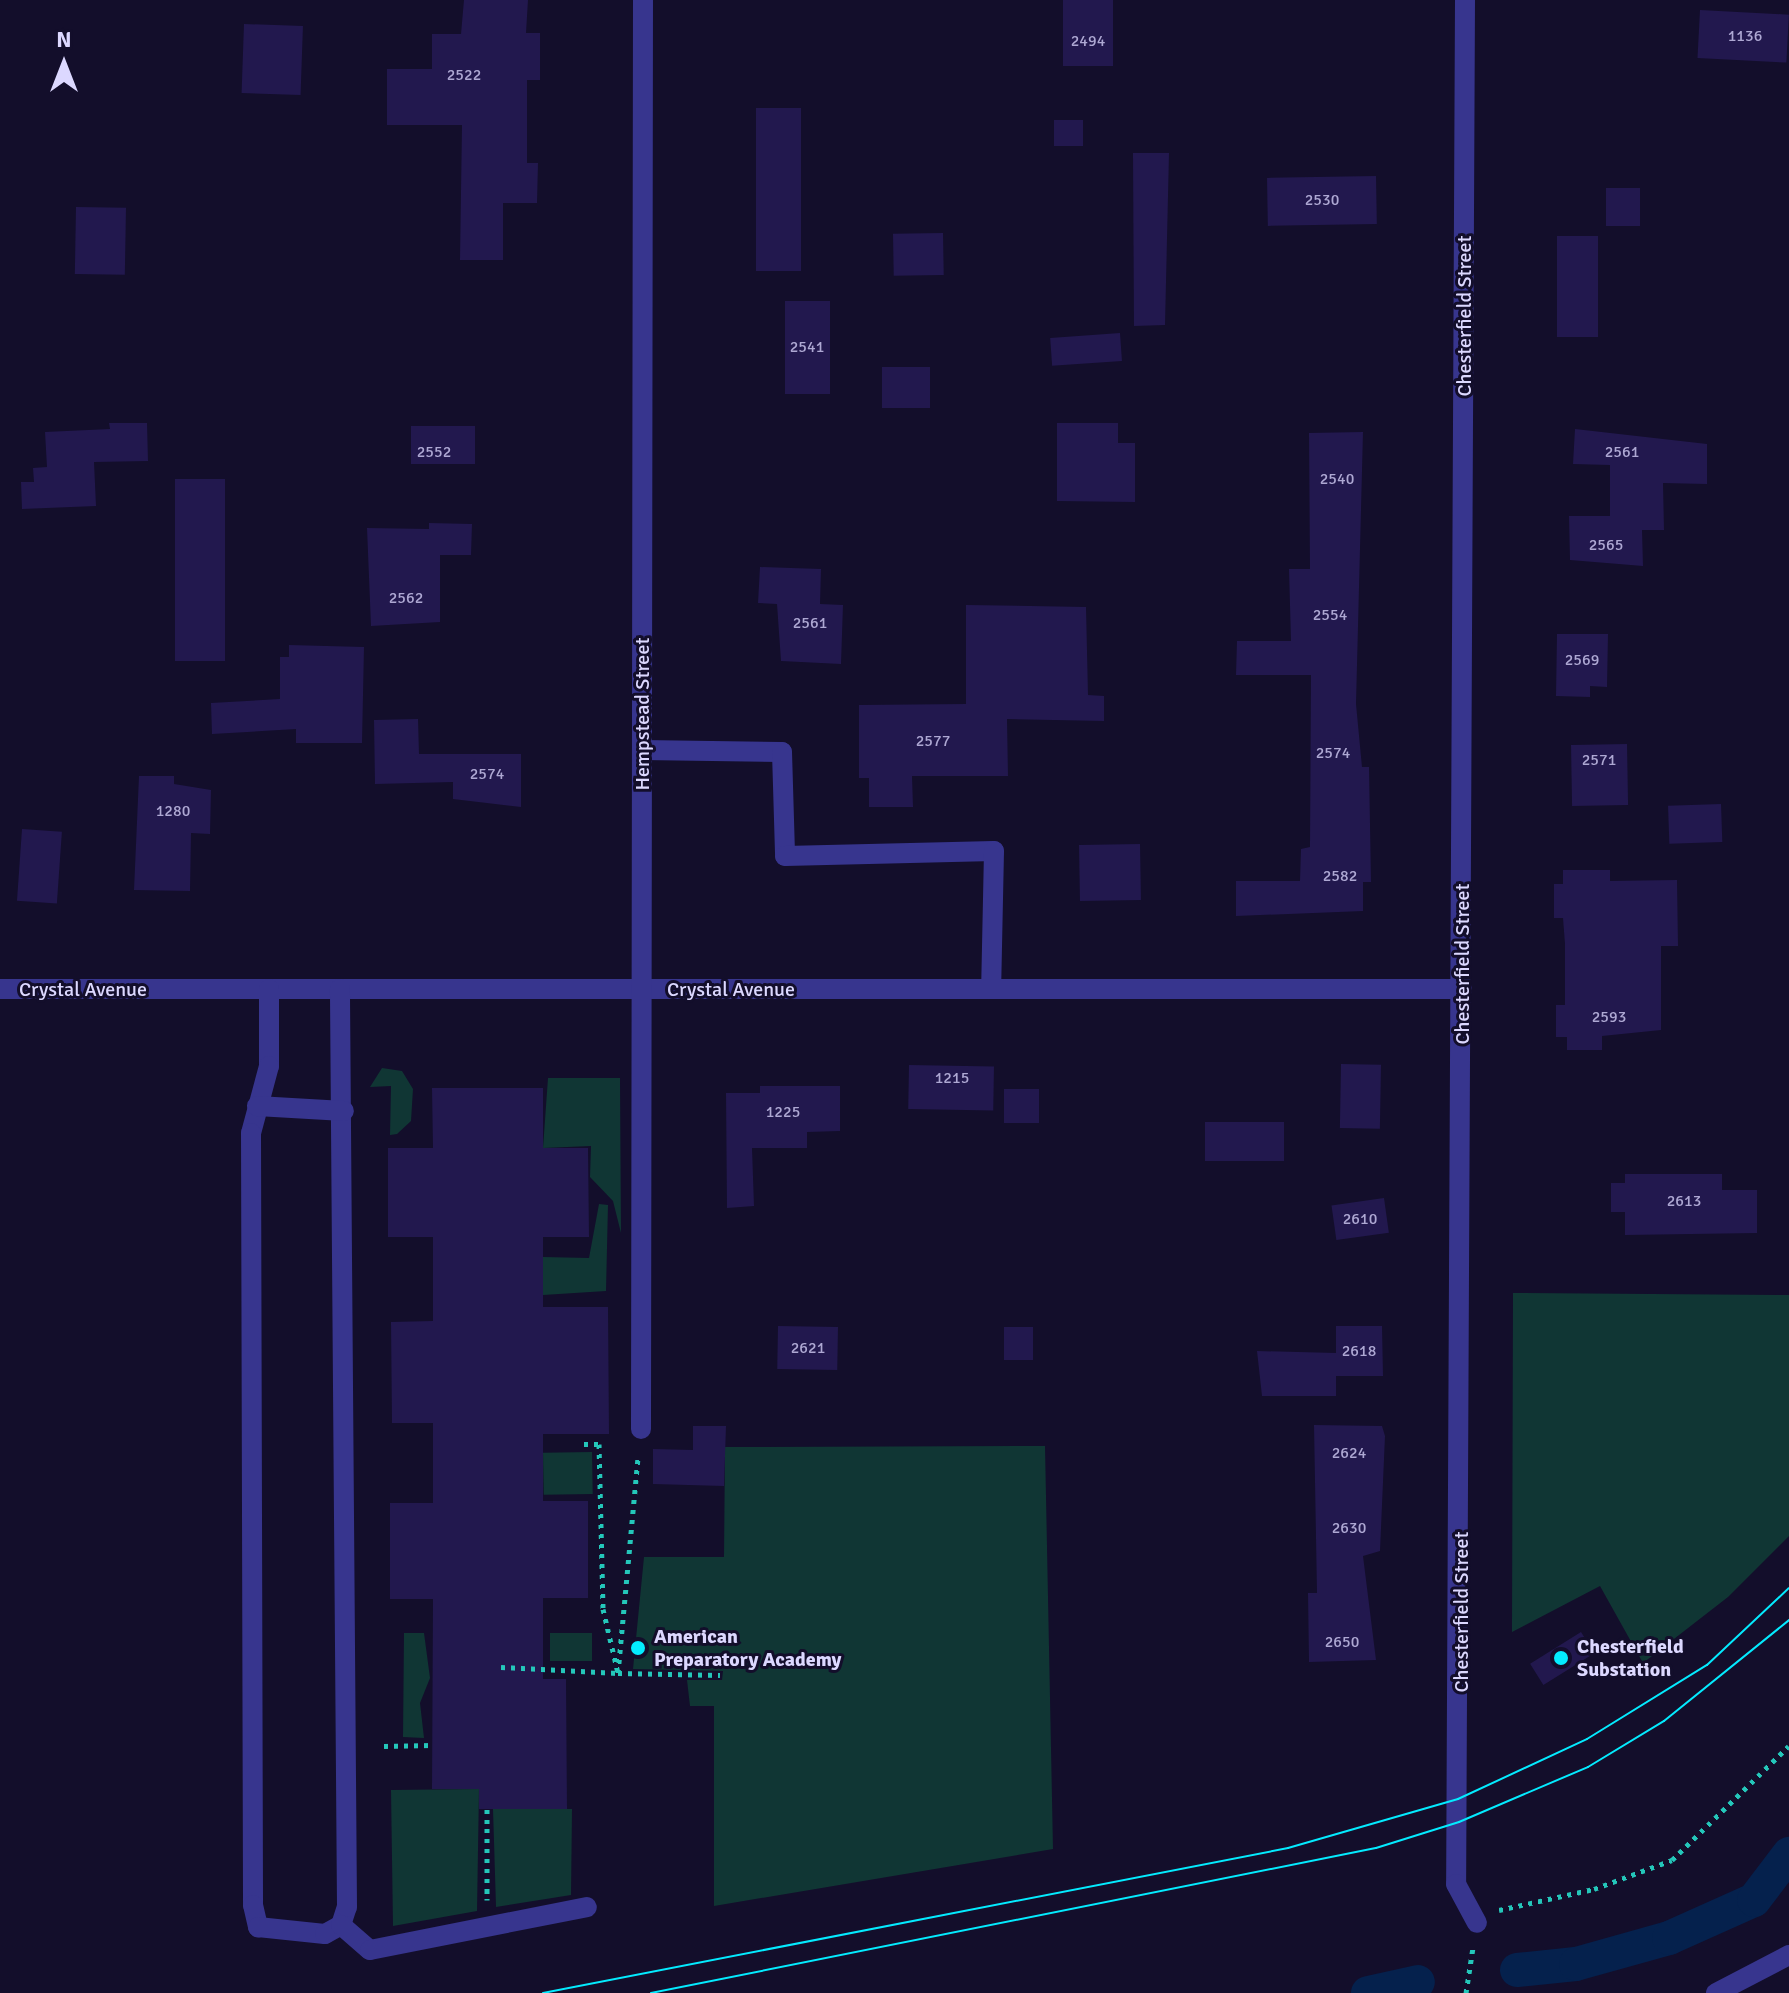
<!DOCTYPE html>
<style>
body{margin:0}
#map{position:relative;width:1789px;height:1993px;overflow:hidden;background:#130e2b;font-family:Signika,sans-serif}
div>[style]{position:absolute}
.green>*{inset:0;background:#103634;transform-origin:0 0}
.canal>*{height:34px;margin:-17px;padding:0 17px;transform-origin:17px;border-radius:17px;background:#05214d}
.building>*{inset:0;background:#22184e;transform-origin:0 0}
.path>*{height:5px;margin-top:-2.5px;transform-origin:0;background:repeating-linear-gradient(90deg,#24c7ba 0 4px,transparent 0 10px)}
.minor>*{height:20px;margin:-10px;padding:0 10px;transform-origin:10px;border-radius:10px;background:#37358e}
.tram>*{height:2px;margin:-1px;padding:0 1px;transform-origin:1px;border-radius:1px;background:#04ebff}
.dots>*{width:22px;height:22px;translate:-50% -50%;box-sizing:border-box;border:4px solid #130e2b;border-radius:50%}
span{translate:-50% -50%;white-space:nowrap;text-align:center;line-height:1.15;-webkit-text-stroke:6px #130e2b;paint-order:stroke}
.number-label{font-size:16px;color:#aea8d3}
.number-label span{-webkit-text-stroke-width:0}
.street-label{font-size:20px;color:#dcd8ff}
.poi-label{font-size:20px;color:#dcd8ff;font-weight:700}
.left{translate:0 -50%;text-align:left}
.north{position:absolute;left:24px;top:24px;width:80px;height:80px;-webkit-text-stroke:6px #130e2b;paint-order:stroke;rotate:0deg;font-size:22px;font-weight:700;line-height:32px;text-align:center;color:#dcd8ff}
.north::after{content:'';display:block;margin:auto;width:28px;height:36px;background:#dcd8ff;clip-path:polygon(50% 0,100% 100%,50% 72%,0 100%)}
</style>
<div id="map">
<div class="green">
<div style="clip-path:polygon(382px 1068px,402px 1071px,413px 1089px,411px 1121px,397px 1134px,390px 1135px,391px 1086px,370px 1087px)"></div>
<div style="clip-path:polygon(548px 1078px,620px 1078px,621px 1233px,613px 1201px,590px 1177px,591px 1146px,543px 1148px)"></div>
<div style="clip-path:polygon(599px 1204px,608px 1205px,606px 1291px,543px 1295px,543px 1257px,589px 1258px)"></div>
<div style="clip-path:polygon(1513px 1293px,1789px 1295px,1789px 1536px,1728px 1597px,1643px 1663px,1600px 1586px,1512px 1632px)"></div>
<div style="clip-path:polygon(1045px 1446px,1053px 1849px,714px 1906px,714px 1706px,690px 1706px,687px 1680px,722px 1680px,723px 1671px,633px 1669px,644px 1557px,724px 1557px,725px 1447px)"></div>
<div style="left:592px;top:1452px;width:42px;height:49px;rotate:89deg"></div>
<div style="clip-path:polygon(404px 1633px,424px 1633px,430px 1678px,420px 1703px,424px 1738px,403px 1737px)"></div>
<div style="left:550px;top:1633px;width:42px;height:28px"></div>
<div style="clip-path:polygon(479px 1789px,477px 1911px,393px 1926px,391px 1790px)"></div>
<div style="clip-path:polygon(493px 1809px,572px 1809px,571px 1895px,496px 1907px)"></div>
</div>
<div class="canal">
<div style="left:1517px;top:1970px;width:59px;rotate:-5.8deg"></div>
<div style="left:1576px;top:1964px;width:97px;rotate:-15.6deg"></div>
<div style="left:1669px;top:1938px;width:93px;rotate:-24.1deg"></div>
<div style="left:1754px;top:1900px;width:58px;rotate:-52.7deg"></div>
<div style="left:1368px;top:1993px;width:51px;rotate:-12.4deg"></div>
</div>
<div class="building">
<div style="clip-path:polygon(464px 0,528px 0,526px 33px,540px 33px,540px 80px,527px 80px,527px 163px,538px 163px,537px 203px,503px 203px,503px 260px,460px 260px,462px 125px,387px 125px,387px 69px,432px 69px,432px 34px,461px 34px)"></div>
<div style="left:1063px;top:0;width:50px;height:66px"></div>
<div style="left:1700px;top:10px;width:89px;height:48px;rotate:3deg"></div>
<div style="left:244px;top:24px;width:59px;height:69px;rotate:2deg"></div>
<div style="left:756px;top:108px;width:45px;height:163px"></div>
<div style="left:1083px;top:120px;width:26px;height:29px;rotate:90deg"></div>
<div style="clip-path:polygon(1133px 153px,1169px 153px,1165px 325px,1134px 326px)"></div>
<div style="left:1376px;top:176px;width:48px;height:109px;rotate:89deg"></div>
<div style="left:1606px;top:188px;width:34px;height:38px"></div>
<div style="left:76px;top:207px;width:50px;height:67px;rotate:1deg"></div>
<div style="left:943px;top:233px;width:42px;height:50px;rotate:89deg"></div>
<div style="left:1557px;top:236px;width:41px;height:101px"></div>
<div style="left:785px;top:301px;width:45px;height:93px"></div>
<div style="left:1120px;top:333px;width:28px;height:70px;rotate:86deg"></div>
<div style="left:882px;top:367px;width:48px;height:41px"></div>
<div style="clip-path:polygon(109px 423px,147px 423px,148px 461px,94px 462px,96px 506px,22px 509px,21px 482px,34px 482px,33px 468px,47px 467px,45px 432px,110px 429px)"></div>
<div style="clip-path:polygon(1057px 423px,1118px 423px,1118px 443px,1135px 443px,1135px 502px,1057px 501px)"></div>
<div style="left:411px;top:426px;width:64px;height:38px"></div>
<div style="clip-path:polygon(1575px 429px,1707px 444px,1707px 484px,1663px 483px,1664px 530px,1642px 530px,1643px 566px,1570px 560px,1569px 516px,1610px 516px,1610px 465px,1573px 464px)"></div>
<div style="clip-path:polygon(1363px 432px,1356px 704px,1362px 767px,1369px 767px,1371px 882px,1363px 882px,1363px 911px,1236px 916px,1236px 881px,1300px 881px,1301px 849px,1310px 847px,1311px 675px,1236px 675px,1237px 641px,1291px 641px,1289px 569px,1310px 569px,1309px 433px)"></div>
<div style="left:175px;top:479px;width:50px;height:182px"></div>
<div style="clip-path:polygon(429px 523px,472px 524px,471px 555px,440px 555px,440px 622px,371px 626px,367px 528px,429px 529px)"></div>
<div style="clip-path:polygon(760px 567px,821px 569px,820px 604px,843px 605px,841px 664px,781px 661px,777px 604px,758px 603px)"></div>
<div style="clip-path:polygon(966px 605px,1086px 607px,1088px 695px,1104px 696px,1104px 721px,1007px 719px,1008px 776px,912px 776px,913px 807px,869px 807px,869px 778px,859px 778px,859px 705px,966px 704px)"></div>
<div style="clip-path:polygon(1557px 634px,1608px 634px,1607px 687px,1590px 686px,1590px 697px,1556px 696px)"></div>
<div style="clip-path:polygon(289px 645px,364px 647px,362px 743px,296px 743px,296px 729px,212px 734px,211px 703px,280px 699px,280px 657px,289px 657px)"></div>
<div style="clip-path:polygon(418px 719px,419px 754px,521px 754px,521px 807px,453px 799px,453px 782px,375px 784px,374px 720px)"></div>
<div style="left:1627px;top:744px;width:61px;height:56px;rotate:89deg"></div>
<div style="clip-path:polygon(139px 776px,174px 776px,174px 784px,211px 790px,210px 834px,191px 833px,190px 891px,134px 890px)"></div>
<div style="left:1721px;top:804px;width:38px;height:53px;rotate:88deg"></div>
<div style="left:22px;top:829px;width:40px;height:72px;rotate:4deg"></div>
<div style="left:1140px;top:844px;width:56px;height:61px;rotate:89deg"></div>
<div style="clip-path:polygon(1563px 870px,1610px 870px,1610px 881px,1677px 880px,1678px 946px,1661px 946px,1661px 1030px,1602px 1036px,1602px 1050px,1567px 1050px,1567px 1037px,1556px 1037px,1556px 1005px,1565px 1005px,1565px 944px,1563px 918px,1554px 918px,1554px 884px,1563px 884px)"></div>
<div style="left:1341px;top:1064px;width:40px;height:64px;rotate:1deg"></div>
<div style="left:909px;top:1065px;width:85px;height:44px;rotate:1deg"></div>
<div style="clip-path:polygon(760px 1086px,840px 1086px,840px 1131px,807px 1132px,807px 1148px,752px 1148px,754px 1206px,727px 1208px,726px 1093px,760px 1093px)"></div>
<div style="clip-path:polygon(432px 1088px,543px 1088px,543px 1148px,588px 1148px,589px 1237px,543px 1237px,543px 1307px,608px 1307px,609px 1434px,543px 1434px,543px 1501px,588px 1501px,588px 1598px,543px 1598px,543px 1679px,566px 1679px,567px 1809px,479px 1809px,479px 1789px,432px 1789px,433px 1599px,390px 1599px,390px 1503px,433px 1503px,433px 1423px,392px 1423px,391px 1322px,433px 1321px,433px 1237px,388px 1237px,388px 1148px,433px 1148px)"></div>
<div style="left:1004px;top:1089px;width:35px;height:34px"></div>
<div style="left:1205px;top:1122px;width:79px;height:39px"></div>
<div style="clip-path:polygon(1625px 1174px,1722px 1174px,1722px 1190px,1757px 1190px,1757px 1233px,1625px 1235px,1625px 1212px,1611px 1212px,1611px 1183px,1625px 1183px)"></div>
<div style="left:1384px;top:1198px;width:35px;height:53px;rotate:82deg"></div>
<div style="left:778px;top:1326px;width:60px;height:43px;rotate:1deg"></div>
<div style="clip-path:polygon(1336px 1326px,1382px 1326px,1383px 1376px,1336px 1376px,1336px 1396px,1262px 1396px,1257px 1351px,1336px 1353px)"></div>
<div style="left:1033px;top:1327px;width:33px;height:29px;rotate:90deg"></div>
<div style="clip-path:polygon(1314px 1425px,1382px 1426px,1385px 1436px,1380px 1551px,1363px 1556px,1376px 1660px,1309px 1662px,1308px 1593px,1317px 1593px)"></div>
<div style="clip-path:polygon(693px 1426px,726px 1426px,724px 1486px,653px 1484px,653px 1449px,693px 1450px)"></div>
<div style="left:1581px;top:1632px;width:25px;height:60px;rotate:58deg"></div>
</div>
<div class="path">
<div style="left:584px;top:1444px;width:15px"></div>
<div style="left:599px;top:1444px;width:165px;rotate:88.6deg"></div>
<div style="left:603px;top:1609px;width:66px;rotate:76.8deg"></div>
<div style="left:618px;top:1673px;width:102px;rotate:1.1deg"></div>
<div style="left:501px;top:1667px;width:117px;rotate:2.9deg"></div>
<div style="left:618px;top:1673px;width:217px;rotate:-84.7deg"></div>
<div style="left:384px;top:1746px;width:48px;rotate:-1.2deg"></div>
<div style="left:487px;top:1809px;width:91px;rotate:90deg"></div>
<div style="left:1499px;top:1910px;width:97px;rotate:-12.5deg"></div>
<div style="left:1594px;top:1889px;width:83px;rotate:-20.4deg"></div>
<div style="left:1672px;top:1860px;width:163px;rotate:-44.3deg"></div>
<div style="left:1466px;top:1993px;width:47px;rotate:-81.3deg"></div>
</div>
<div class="minor">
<div style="left:1465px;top:0;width:1884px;rotate:90.27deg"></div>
<div style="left:1456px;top:1884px;width:44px;rotate:61.7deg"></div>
<div style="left:642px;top:750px;width:140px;rotate:0.8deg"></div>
<div style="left:782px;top:752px;width:104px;rotate:88.3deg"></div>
<div style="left:785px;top:856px;width:209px;rotate:-1.4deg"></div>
<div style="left:994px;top:851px;width:138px;rotate:91.2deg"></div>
<div style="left:0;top:989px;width:1462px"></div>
<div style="left:269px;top:989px;width:77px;rotate:90deg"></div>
<div style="left:269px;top:1066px;width:69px;rotate:105deg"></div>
<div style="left:251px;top:1133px;width:772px;rotate:89.85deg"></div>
<div style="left:253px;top:1905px;width:23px;rotate:77deg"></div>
<div style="left:258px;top:1927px;width:67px;rotate:6deg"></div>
<div style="left:325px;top:1934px;width:18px;rotate:-29deg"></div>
<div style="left:341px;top:1925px;width:19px;rotate:-72deg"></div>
<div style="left:347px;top:1907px;width:918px;rotate:-90.44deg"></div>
<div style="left:257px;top:1106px;width:87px;rotate:3.3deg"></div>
<div style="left:641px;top:1429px;width:1429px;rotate:-89.92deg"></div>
<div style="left:341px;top:1925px;width:38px;rotate:41deg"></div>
<div style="left:370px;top:1950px;width:221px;rotate:-11.2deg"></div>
<div style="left:1716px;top:1993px;width:82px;rotate:-27.5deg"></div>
</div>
<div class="tram">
<div style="left:543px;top:1993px;width:759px;rotate:-11.01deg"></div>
<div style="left:1288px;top:1848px;width:177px;rotate:-16.1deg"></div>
<div style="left:1458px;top:1799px;width:142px;rotate:-24.9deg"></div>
<div style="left:1587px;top:1739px;width:141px;rotate:-31.7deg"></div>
<div style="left:1707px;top:1665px;width:112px;rotate:-43.2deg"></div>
<div style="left:651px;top:1993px;width:739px;rotate:-11.31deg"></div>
<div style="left:1376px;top:1848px;width:87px;rotate:-17.4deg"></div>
<div style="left:1459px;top:1822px;width:140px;rotate:-23.1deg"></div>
<div style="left:1588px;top:1767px;width:89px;rotate:-31.2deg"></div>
<div style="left:1664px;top:1721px;width:161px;rotate:-38.9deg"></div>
</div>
<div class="dots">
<div style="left:638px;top:1648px;background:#04ebff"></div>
<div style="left:1561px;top:1658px;background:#04ebff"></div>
</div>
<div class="number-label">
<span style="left:1745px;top:36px">1136</span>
<span style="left:1088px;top:41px">2494</span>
<span style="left:464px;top:75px">2522</span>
<span style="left:1322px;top:200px">2530</span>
<span style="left:807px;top:347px">2541</span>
<span style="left:434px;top:452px">2552</span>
<span style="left:1622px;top:452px">2561</span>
<span style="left:1337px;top:479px">2540</span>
<span style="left:1606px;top:545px">2565</span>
<span style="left:406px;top:598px">2562</span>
<span style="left:1330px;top:615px">2554</span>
<span style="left:810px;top:623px">2561</span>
<span style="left:1582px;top:660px">2569</span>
<span style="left:933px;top:741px">2577</span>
<span style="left:1333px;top:753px">2574</span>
<span style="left:1599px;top:760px">2571</span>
<span style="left:487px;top:774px">2574</span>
<span style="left:173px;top:811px">1280</span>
<span style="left:1340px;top:876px">2582</span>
<span style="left:1609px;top:1017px">2593</span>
<span style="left:952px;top:1078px">1215</span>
<span style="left:783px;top:1112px">1225</span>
<span style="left:1684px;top:1201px">2613</span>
<span style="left:1360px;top:1219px">2610</span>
<span style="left:808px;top:1348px">2621</span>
<span style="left:1359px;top:1351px">2618</span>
<span style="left:1349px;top:1453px">2624</span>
<span style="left:1349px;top:1528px">2630</span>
<span style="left:1342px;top:1642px">2650</span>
</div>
<div class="street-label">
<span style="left:1464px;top:316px;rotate:-90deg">Chesterfield Street</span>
<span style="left:642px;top:714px;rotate:-90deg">Hempstead Street</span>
<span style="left:1462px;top:964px;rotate:-90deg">Chesterfield Street</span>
<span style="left:83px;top:989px">Crystal Avenue</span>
<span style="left:731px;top:989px">Crystal Avenue</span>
<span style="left:1461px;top:1612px;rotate:-90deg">Chesterfield Street</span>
</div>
<div class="poi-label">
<span class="left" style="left:654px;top:1648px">American<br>Preparatory Academy</span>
<span class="left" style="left:1577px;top:1658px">Chesterfield<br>Substation</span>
</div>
<div class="north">N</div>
</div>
